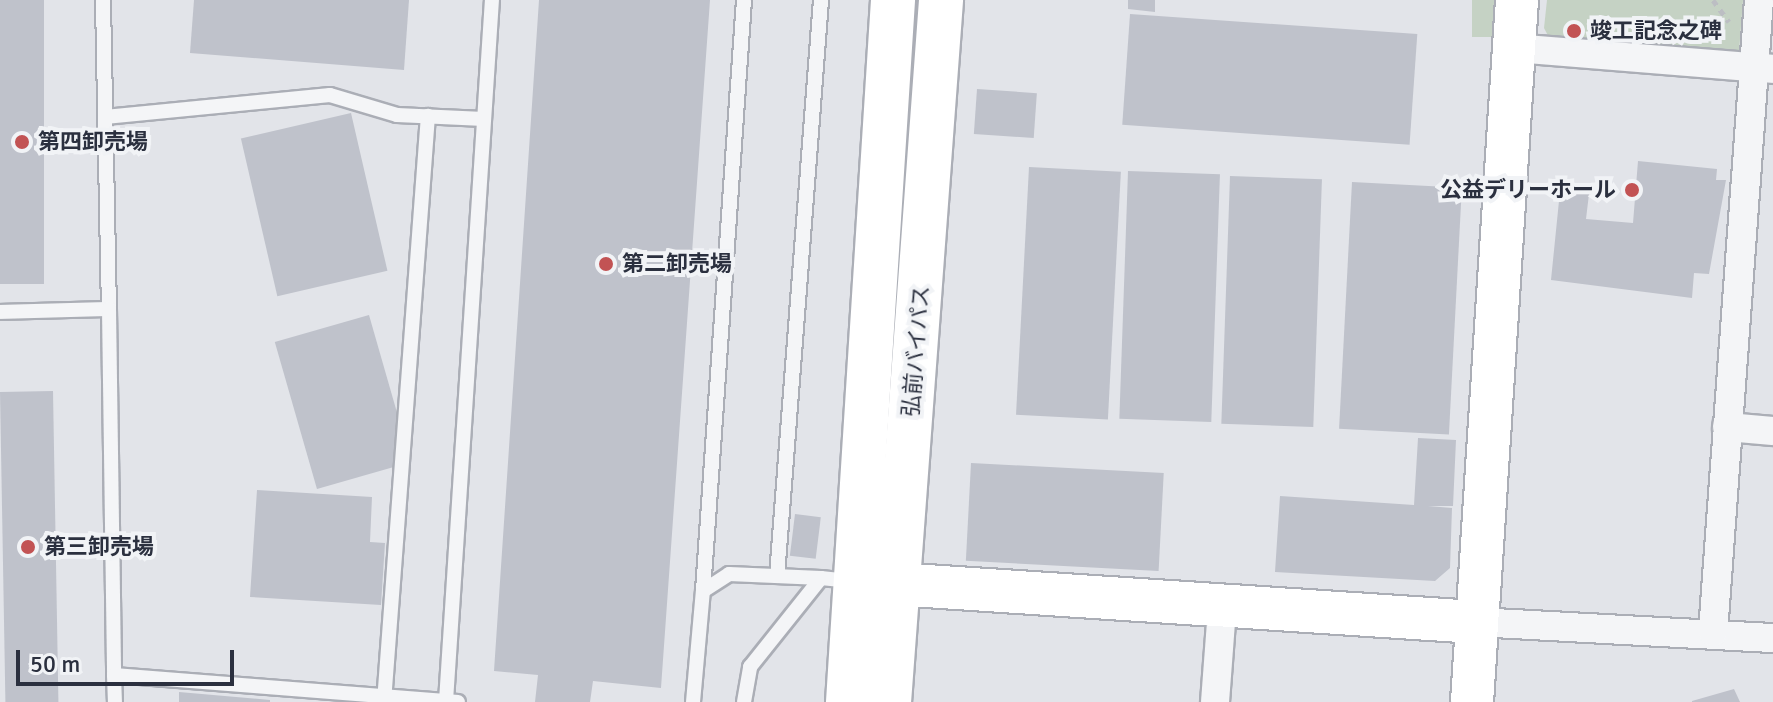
<!DOCTYPE html>
<meta charset="utf-8">
<style>
body{margin:0}
#map{position:relative;width:1773px;height:702px;overflow:hidden;background:#e2e4e9;font-family:Signika,"Noto Sans JP",sans-serif}
div>[style]{position:absolute}
.green>*{inset:0;background:#c5d2c4;transform-origin:0 0}
.building>*{inset:0;background:#bfc2cb;transform-origin:0 0}
.path>*{height:5px;margin-top:-2.5px;transform-origin:0;background:repeating-linear-gradient(90deg,#bcbec3 0 6px,transparent 0 12px)}
.roads{filter:drop-shadow(2px 0 #abaeb6) drop-shadow(-2px 0 #abaeb6) drop-shadow(0 2px #abaeb6) drop-shadow(0 -2px #abaeb6)}
.lane>*{height:14px;margin:-7px;padding:0 7px;transform-origin:7px;border-radius:7px;background:#f4f5f7}
.street>*{height:28px;margin:-14px;padding:0 14px;transform-origin:14px;border-radius:14px;background:#f4f5f7}
.secondary>*{height:42px;margin:-21px;padding:0 21px;transform-origin:21px;border-radius:21px;background:#fff}
.highway>*{height:44px;margin:-22px;padding:0 22px;transform-origin:22px;border-radius:22px;background:#fff}
.dots>*{width:22px;height:22px;translate:-50% -50%;box-sizing:border-box;border:4px solid #f1f3f6;border-radius:50%}
span{translate:-50% -50%;white-space:nowrap;text-align:center;line-height:1.15;-webkit-text-stroke:8px #f1f3f6;paint-order:stroke}
.poi-label{font-size:22px;color:#2b303f;font-weight:700}
.left{translate:0 -50%;text-align:left}
.right{translate:-100% -50%;text-align:right}
.street-label{font-size:22px;color:#2b303f}
.scale{position:absolute;left:16px;top:650px;width:218px;height:36px;box-sizing:border-box;border:4px solid #2b303f;border-top:0;padding-left:10px;font-size:24px;line-height:28px;white-space:nowrap;color:#2b303f;-webkit-text-stroke:6px #f1f3f6;paint-order:stroke}
</style>
<div id="map">
<div class="green">
<div style="left:1472px;top:0;width:23px;height:37px"></div>
<div style="clip-path:polygon(1547px 0,1743px 0,1739px 52px,1553px 45px,1544px 28px)"></div>
</div>
<div class="building">
<div style="left:0;top:0;width:44px;height:284px"></div>
<div style="clip-path:polygon(194px 0,409px 0,404px 70px,190px 53px)"></div>
<div style="clip-path:polygon(539px 0,710px 0,661px 688px,593px 681px,590px 702px,535px 702px,538px 675px,494px 671px)"></div>
<div style="clip-path:polygon(1128px 0,1155px 0,1155px 12px,1128px 9px)"></div>
<div style="left:1130px;top:14px;width:288px;height:111px;rotate:4deg"></div>
<div style="left:977px;top:89px;width:60px;height:45px;rotate:4deg"></div>
<div style="left:351px;top:113px;width:162px;height:113px;rotate:77deg"></div>
<div style="clip-path:polygon(1638px 161px,1717px 169px,1716px 180px,1726px 180px,1709px 274px,1694px 273px,1692px 298px,1551px 280px,1560px 191px,1589px 194px,1586px 219px,1633px 223px)"></div>
<div style="left:1029px;top:167px;width:92px;height:248px;rotate:3deg"></div>
<div style="left:1128px;top:171px;width:92px;height:248px;rotate:2deg"></div>
<div style="left:1230px;top:176px;width:92px;height:248px;rotate:2deg"></div>
<div style="left:1352px;top:182px;width:110px;height:247px;rotate:3deg"></div>
<div style="left:369px;top:315px;width:153px;height:98px;rotate:74deg"></div>
<div style="left:53px;top:391px;width:311px;height:53px;rotate:89deg"></div>
<div style="clip-path:polygon(1418px 438px,1456px 440px,1453px 506px,1428px 506px,1452px 508px,1450px 568px,1435px 581px,1275px 572px,1280px 496px,1414px 505px)"></div>
<div style="left:971px;top:463px;width:193px;height:98px;rotate:3deg"></div>
<div style="clip-path:polygon(257px 490px,372px 497px,370px 542px,385px 543px,381px 605px,250px 597px)"></div>
<div style="left:795px;top:514px;width:26px;height:42px;rotate:7deg"></div>
<div style="clip-path:polygon(1734px 689px,1740px 702px,1692px 702px,1692px 701px)"></div>
<div style="clip-path:polygon(179px 692px,270px 700px,270px 702px,179px 702px)"></div>
</div>
<div class="path">
<div style="left:1713px;top:0;width:27px;rotate:54deg"></div>
</div>
<div class="roads">
<div class="lane">
<div style="left:103px;top:0;width:309px;rotate:88.9deg"></div>
<div style="left:105px;top:117px;width:226px;rotate:-5.6deg"></div>
<div style="left:330px;top:95px;width:70px;rotate:16.6deg"></div>
<div style="left:397px;top:115px;width:87px;rotate:2.6deg"></div>
<div style="left:0;top:312px;width:109px;rotate:-1.6deg"></div>
<div style="left:109px;top:309px;width:366px;rotate:89.2deg"></div>
<div style="left:114px;top:675px;width:345px;rotate:4.5deg"></div>
<div style="left:777px;top:576px;width:578px;rotate:-85.63deg"></div>
<div style="left:703px;top:591px;width:592px;rotate:-86.03deg"></div>
<div style="left:114px;top:675px;width:27px;rotate:88deg"></div>
<div style="left:446px;top:701px;width:703px;rotate:-86.25deg"></div>
<div style="left:384px;top:702px;width:588px;rotate:-85.71deg"></div>
<div style="left:693px;top:702px;width:111px;rotate:-84.9deg"></div>
<div style="left:703px;top:591px;width:31px;rotate:-33deg"></div>
<div style="left:729px;top:574px;width:92px;rotate:2.5deg"></div>
<div style="left:744px;top:702px;width:36px;rotate:-80deg"></div>
<div style="left:750px;top:667px;width:114px;rotate:-51.4deg"></div>
<div style="left:821px;top:578px;width:30px;rotate:6deg"></div>
</div>
<div class="street">
<div style="left:1514px;top:48px;width:260px;rotate:4.6deg"></div>
<div style="left:1727px;top:427px;width:46px;rotate:5deg"></div>
<div style="left:1476px;top:622px;width:297px;rotate:3.1deg"></div>
<div style="left:1713px;top:632px;width:634px;rotate:-85.84deg"></div>
<div style="left:1215px;top:702px;width:94px;rotate:-85.7deg"></div>
</div>
<div class="secondary">
<div style="left:865px;top:582px;width:612px;rotate:3.75deg"></div>
<div style="left:1472px;top:702px;width:703px;rotate:-86.33deg"></div>
</div>
<div class="highway">
<div style="left:848px;top:702px;width:703px;rotate:-86.33deg"></div>
<div style="left:889px;top:702px;width:704px;rotate:-85.76deg"></div>
</div>
</div>
<div class="dots">
<div style="left:1574px;top:31px;background:#c25354"></div>
<div style="left:22px;top:142px;background:#c25354"></div>
<div style="left:1632px;top:190px;background:#c25354"></div>
<div style="left:606px;top:264px;background:#c25354"></div>
<div style="left:28px;top:547px;background:#c25354"></div>
</div>
<div class="poi-label">
<span class="left" style="left:1590px;top:31px">竣工記念之碑</span>
<span class="left" style="left:38px;top:142px">第四卸売場</span>
<span class="right" style="left:1616px;top:190px">公益デリーホール</span>
<span class="left" style="left:622px;top:264px">第二卸売場</span>
<span class="left" style="left:44px;top:547px">第三卸売場</span>
</div>
<div class="street-label">
<span style="left:916px;top:351px;rotate:-85deg">弘前バイパス</span>
</div>
<div class="scale">50 m</div>
</div>
